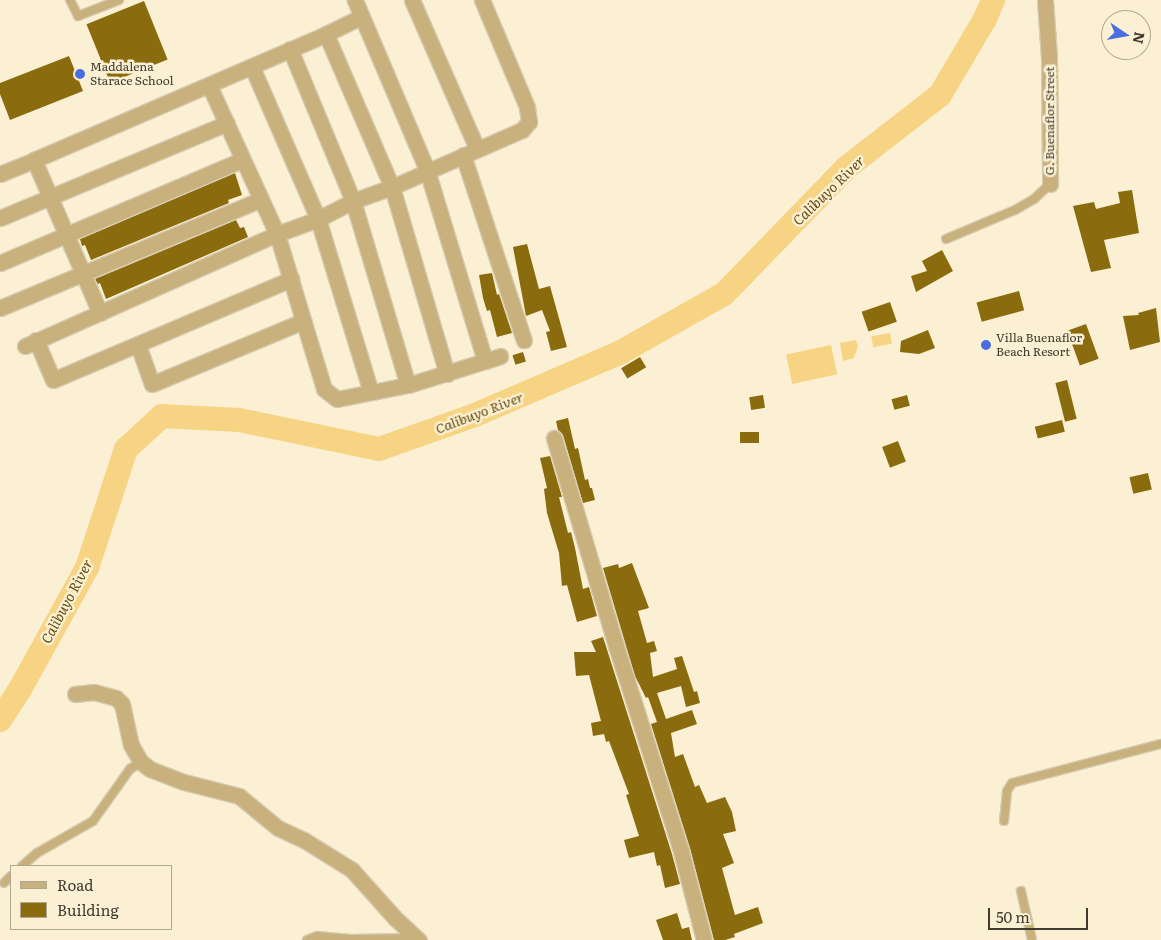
<!DOCTYPE html>
<style>
body{margin:0}
#map{position:relative;width:1161px;height:940px;overflow:hidden;background:#fcf0d4;font-family:Literata,serif}
div>[style]{position:absolute}
.water>*{inset:0;background:#f6d483;transform-origin:0 0}
.river>*{height:24px;margin:-12px;padding:0 12px;transform-origin:12px;border-radius:12px;background:#f6d483}
.building>*{inset:0;background:#8a6b0e;transform-origin:0 0}
.roads{filter:drop-shadow(1px 0 #d6ccb3) drop-shadow(-1px 0 #d6ccb3) drop-shadow(0 1px #d6ccb3) drop-shadow(0 -1px #d6ccb3)}
.lane>*{height:8px;margin:-4px;padding:0 4px;transform-origin:4px;border-radius:4px;background:#c8b17c}
.street>*{height:15px;margin:-7.5px;padding:0 7.5px;transform-origin:7.5px;border-radius:7.5px;background:#c8b17c}
.dots>*{width:14px;height:14px;translate:-50% -50%;box-sizing:border-box;border:2px solid #fcf0d4;border-radius:50%}
span{translate:-50% -50%;white-space:nowrap;text-align:center;line-height:1.15;-webkit-text-stroke:5px #fcf0d4;paint-order:stroke}
.poi-label{font-size:12px;color:#3f3b2f}
.left{translate:0 -50%;text-align:left}
.street-label{font-size:12px;color:#3f3b2f}
.water-label{font-size:14px;color:#634c0c;font-style:italic}
.legend{position:absolute;left:10px;top:865px;width:162px;height:65px;box-sizing:border-box;background:#fcf0d4;border:1px solid #b0a892;margin:0;padding:6px 9px;list-style:none;font-size:15px;color:#3f3b2f}
.legend li{display:flex;align-items:center;gap:10px;height:25px}
.legend b{width:25px;border:1px solid #b0a892}
.north{position:absolute;left:1101px;top:10px;width:50px;height:50px;box-sizing:border-box;background:#fcf0d4;border:1px solid #b0a892;border-radius:50%;rotate:102deg;font-size:14px;font-weight:700;line-height:20px;text-align:center;color:#3f3b2f}
.north::after{content:'';display:block;margin:auto;width:18px;height:22px;background:#4a6de0;clip-path:polygon(50% 0,100% 100%,50% 72%,0 100%)}
.scale{position:absolute;left:988px;top:908px;width:100px;height:22px;box-sizing:border-box;border:2px solid #3f3b2f;border-top:0;padding-left:6px;font-size:15px;line-height:18px;white-space:nowrap;color:#3f3b2f;-webkit-text-stroke:4px #fcf0d4;paint-order:stroke}
</style>
<div id="map">
<div class="water">
<div style="left:890px;top:333px;width:11px;height:19px;rotate:80deg"></div>
<div style="clip-path:polygon(856px 340px,858px 346px,854px 358px,843px 361px,840px 343px)"></div>
<div style="left:831px;top:345px;width:30px;height:46px;rotate:78deg"></div>
</div>
<div class="river">
<div style="left:0;top:720px;width:35px;rotate:-57deg"></div>
<div style="left:19px;top:691px;width:141px;rotate:-61.1deg"></div>
<div style="left:87px;top:568px;width:125px;rotate:-71.9deg"></div>
<div style="left:126px;top:449px;width:49px;rotate:-42.5deg"></div>
<div style="left:162px;top:416px;width:77px;rotate:3deg"></div>
<div style="left:239px;top:420px;width:143px;rotate:11.7deg"></div>
<div style="left:379px;top:449px;width:102px;rotate:-19.5deg"></div>
<div style="left:475px;top:415px;width:159px;rotate:-23.3deg"></div>
<div style="left:621px;top:352px;width:118px;rotate:-29.4deg"></div>
<div style="left:724px;top:294px;width:175px;rotate:-45.9deg"></div>
<div style="left:846px;top:168px;width:119px;rotate:-37.8deg"></div>
<div style="left:940px;top:95px;width:88px;rotate:-59.4deg"></div>
<div style="left:985px;top:19px;width:21px;rotate:-67deg"></div>
</div>
<div class="building">
<div style="left:144px;top:1px;width:63px;height:62px;rotate:68deg"></div>
<div style="clip-path:polygon(69px 56px,83px 91px,10px 120px,0 94px,0 83px)"></div>
<div style="clip-path:polygon(235px 173px,242px 195px,228px 200px,229px 203px,91px 260px,85px 245px,82px 246px,80px 239px)"></div>
<div style="clip-path:polygon(1132px 190px,1139px 233px,1104px 240px,1111px 268px,1091px 272px,1073px 206px,1094px 202px,1096px 209px,1120px 203px,1118px 192px)"></div>
<div style="clip-path:polygon(236px 220px,240px 228px,244px 227px,248px 237px,106px 299px,100px 283px,98px 284px,95px 279px)"></div>
<div style="clip-path:polygon(527px 244px,539px 289px,550px 286px,567px 347px,551px 351px,546px 332px,550px 331px,542px 310px,526px 316px,513px 247px)"></div>
<div style="clip-path:polygon(942px 250px,953px 271px,916px 292px,911px 276px,927px 271px,922px 261px)"></div>
<div style="clip-path:polygon(492px 273px,497px 295px,499px 294px,512px 333px,497px 337px,490px 310px,487px 311px,483px 298px,479px 275px)"></div>
<div style="left:1019px;top:291px;width:20px;height:44px;rotate:75deg"></div>
<div style="left:890px;top:302px;width:21px;height:30px;rotate:71deg"></div>
<div style="clip-path:polygon(1156px 308px,1160px 342px,1130px 350px,1123px 316px,1139px 315px,1138px 313px)"></div>
<div style="left:1086px;top:324px;width:37px;height:20px;rotate:70deg"></div>
<div style="clip-path:polygon(928px 330px,935px 348px,919px 354px,900px 352px,901px 341px)"></div>
<div style="left:523px;top:352px;width:10px;height:11px;rotate:73deg"></div>
<div style="left:640px;top:357px;width:12px;height:22px;rotate:59deg"></div>
<div style="left:1067px;top:380px;width:40px;height:12px;rotate:76deg"></div>
<div style="left:763px;top:395px;width:13px;height:14px;rotate:81deg"></div>
<div style="left:907px;top:395px;width:11px;height:16px;rotate:75deg"></div>
<div style="clip-path:polygon(568px 418px,575px 449px,578px 448px,585px 480px,588px 479px,590px 488px,592px 488px,595px 500px,583px 503px,563px 435px,558px 430px,556px 421px)"></div>
<div style="left:1062px;top:420px;width:12px;height:28px;rotate:76deg"></div>
<div style="left:759px;top:432px;width:11px;height:19px;rotate:90deg"></div>
<div style="left:898px;top:441px;width:22px;height:17px;rotate:69deg"></div>
<div style="clip-path:polygon(550px 456px,562px 497px,559px 497px,568px 533px,571px 532px,575px 548px,583px 589px,589px 587px,597px 616px,577px 622px,567px 585px,562px 586px,559px 553px,547px 513px,544px 489px,547px 488px,540px 458px)"></div>
<div style="left:1148px;top:473px;width:17px;height:19px;rotate:77deg"></div>
<div style="clip-path:polygon(632px 563px,649px 608px,638px 611px,647px 643px,654px 641px,657px 651px,650px 653px,653px 677px,677px 669px,674px 658px,682px 656px,694px 692px,697px 691px,700px 703px,686px 707px,681px 686px,657px 693px,666px 719px,692px 710px,697px 724px,671px 733px,675px 757px,683px 754px,695px 787px,699px 785px,707px 803px,725px 797px,732px 812px,736px 831px,723px 834px,734px 863px,722px 868px,735px 915px,758px 907px,763px 923px,734px 934px,735px 937px,725px 940px,714px 940px,690px 848px,651px 724px,657px 722px,648px 697px,646px 698px,635px 676px,603px 568px,618px 564px,619px 568px)"></div>
<div style="clip-path:polygon(603px 637px,672px 854px,680px 884px,665px 888px,660px 865px,657px 866px,654px 852px,629px 858px,624px 840px,639px 836px,626px 795px,629px 794px,609px 741px,606px 742px,604px 734px,593px 736px,591px 723px,601px 721px,589px 675px,576px 676px,574px 652px,596px 652px,591px 641px)"></div>
<div style="clip-path:polygon(677px 913px,682px 929px,689px 927px,692px 940px,663px 940px,656px 920px)"></div>
</div>
<div class="roads">
<div class="lane">
<div style="left:70px;top:0;width:18px;rotate:63deg"></div>
<div style="left:78px;top:16px;width:44px;rotate:-21.3deg"></div>
<div style="left:946px;top:239px;width:75px;rotate:-22.8deg"></div>
<div style="left:1015px;top:210px;width:22px;rotate:-30deg"></div>
<div style="left:1034px;top:199px;width:22px;rotate:-43deg"></div>
<div style="left:1004px;top:821px;width:30px;rotate:-84deg"></div>
<div style="left:1007px;top:791px;width:9px;rotate:-58deg"></div>
<div style="left:1012px;top:783px;width:154px;rotate:-14.7deg"></div>
<div style="left:22px;top:866px;width:20px;rotate:-41deg"></div>
<div style="left:37px;top:853px;width:64px;rotate:-29.7deg"></div>
<div style="left:93px;top:821px;width:64px;rotate:-54.6deg"></div>
<div style="left:130px;top:769px;width:13px;rotate:-32deg"></div>
<div style="left:4px;top:883px;width:10px;rotate:-45deg"></div>
<div style="left:1021px;top:891px;width:50px;rotate:77.3deg"></div>
<div style="left:307px;top:940px;width:11px;rotate:-22deg"></div>
<div style="left:317px;top:936px;width:34px;rotate:5deg"></div>
<div style="left:351px;top:939px;width:64px;rotate:-0.9deg"></div>
</div>
<div class="street">
<div style="left:412px;top:0;width:163px;rotate:66.4deg"></div>
<div style="left:1045px;top:0;width:57px;rotate:86deg"></div>
<div style="left:1049px;top:57px;width:127px;rotate:89.5deg"></div>
<div style="left:326px;top:34px;width:167px;rotate:66.7deg"></div>
<div style="left:392px;top:187px;width:195px;rotate:73.6deg"></div>
<div style="left:290px;top:49px;width:165px;rotate:67.5deg"></div>
<div style="left:353px;top:201px;width:192px;rotate:73.4deg"></div>
<div style="left:252px;top:67px;width:166px;rotate:66.5deg"></div>
<div style="left:318px;top:219px;width:181px;rotate:73deg"></div>
<div style="left:209px;top:85px;width:164px;rotate:65.5deg"></div>
<div style="left:277px;top:234px;width:162px;rotate:73.1deg"></div>
<div style="left:324px;top:389px;width:16px;rotate:38deg"></div>
<div style="left:337px;top:399px;width:72px;rotate:-11.2deg"></div>
<div style="left:408px;top:385px;width:81px;rotate:-17.3deg"></div>
<div style="left:485px;top:361px;width:200px;rotate:-106.9deg"></div>
<div style="left:427px;top:170px;width:185px;rotate:-113deg"></div>
<div style="left:463px;top:155px;width:195px;rotate:71.8deg"></div>
<div style="left:0;top:174px;width:37px;rotate:-22deg"></div>
<div style="left:0;top:218px;width:246px;rotate:-22.7deg"></div>
<div style="left:0;top:263px;width:263px;rotate:-23.1deg"></div>
<div style="left:0;top:308px;width:282px;rotate:-22.6deg"></div>
<div style="left:100px;top:313px;width:167px;rotate:-113.3deg"></div>
<div style="left:34px;top:160px;width:318px;rotate:-23.3deg"></div>
<div style="left:326px;top:34px;width:39px;rotate:-26deg"></div>
<div style="left:36px;top:340px;width:43px;rotate:67deg"></div>
<div style="left:53px;top:380px;width:259px;rotate:-23deg"></div>
<div style="left:138px;top:345px;width:41px;rotate:70.3deg"></div>
<div style="left:152px;top:384px;width:164px;rotate:-22.6deg"></div>
<div style="left:25px;top:346px;width:276px;rotate:-24deg"></div>
<div style="left:277px;top:234px;width:44px;rotate:-20.1deg"></div>
<div style="left:318px;top:219px;width:39px;rotate:-27deg"></div>
<div style="left:353px;top:201px;width:41px;rotate:-19.7deg"></div>
<div style="left:392px;top:187px;width:142px;rotate:-23.7deg"></div>
<div style="left:522px;top:130px;width:11px;rotate:-49deg"></div>
<div style="left:529px;top:122px;width:15px;rotate:-98deg"></div>
<div style="left:527px;top:107px;width:116px;rotate:-112.8deg"></div>
<div style="left:485px;top:361px;width:16px;rotate:-18deg"></div>
<div style="left:554px;top:438px;width:217px;rotate:73.4deg"></div>
<div style="left:616px;top:646px;width:215px;rotate:72.4deg"></div>
<div style="left:681px;top:851px;width:92px;rotate:75.5deg"></div>
<div style="left:75px;top:694px;width:19px;rotate:-6deg"></div>
<div style="left:94px;top:692px;width:23px;rotate:15deg"></div>
<div style="left:116px;top:698px;width:8px;rotate:45deg"></div>
<div style="left:122px;top:704px;width:42px;rotate:77.6deg"></div>
<div style="left:131px;top:745px;width:20px;rotate:60deg"></div>
<div style="left:141px;top:762px;width:11px;rotate:38deg"></div>
<div style="left:150px;top:769px;width:36px;rotate:21deg"></div>
<div style="left:184px;top:782px;width:57px;rotate:14.3deg"></div>
<div style="left:239px;top:796px;width:50px;rotate:39.4deg"></div>
<div style="left:278px;top:828px;width:29px;rotate:25deg"></div>
<div style="left:304px;top:840px;width:57px;rotate:32deg"></div>
<div style="left:352px;top:870px;width:64px;rotate:48.1deg"></div>
<div style="left:395px;top:918px;width:33px;rotate:43deg"></div>
</div>
</div>
<div class="dots">
<div style="left:80px;top:74px;background:#4a6de0"></div>
<div style="left:986px;top:345px;background:#4a6de0"></div>
</div>
<div class="poi-label">
<span class="left" style="left:90px;top:74px">Maddalena<br>Starace School</span>
<span class="left" style="left:996px;top:345px">Villa Buenaflor<br>Beach Resort</span>
</div>
<div class="street-label">
<span style="left:1050px;top:121px;rotate:-90deg">G. Buenaflor Street</span>
</div>
<div class="water-label">
<span style="left:828px;top:190px;rotate:-44deg">Calibuyo River</span>
<span style="left:479px;top:412px;rotate:-21deg">Calibuyo River</span>
<span style="left:66px;top:601px;rotate:-62deg">Calibuyo River</span>
</div>
<ul class="legend">
<li><b style="height:6px;background:#c8b17c"></b>Road</li>
<li><b style="height:14px;background:#8a6b0e"></b>Building</li>
</ul>
<div class="north">N</div>
<div class="scale">50 m</div>
</div>
